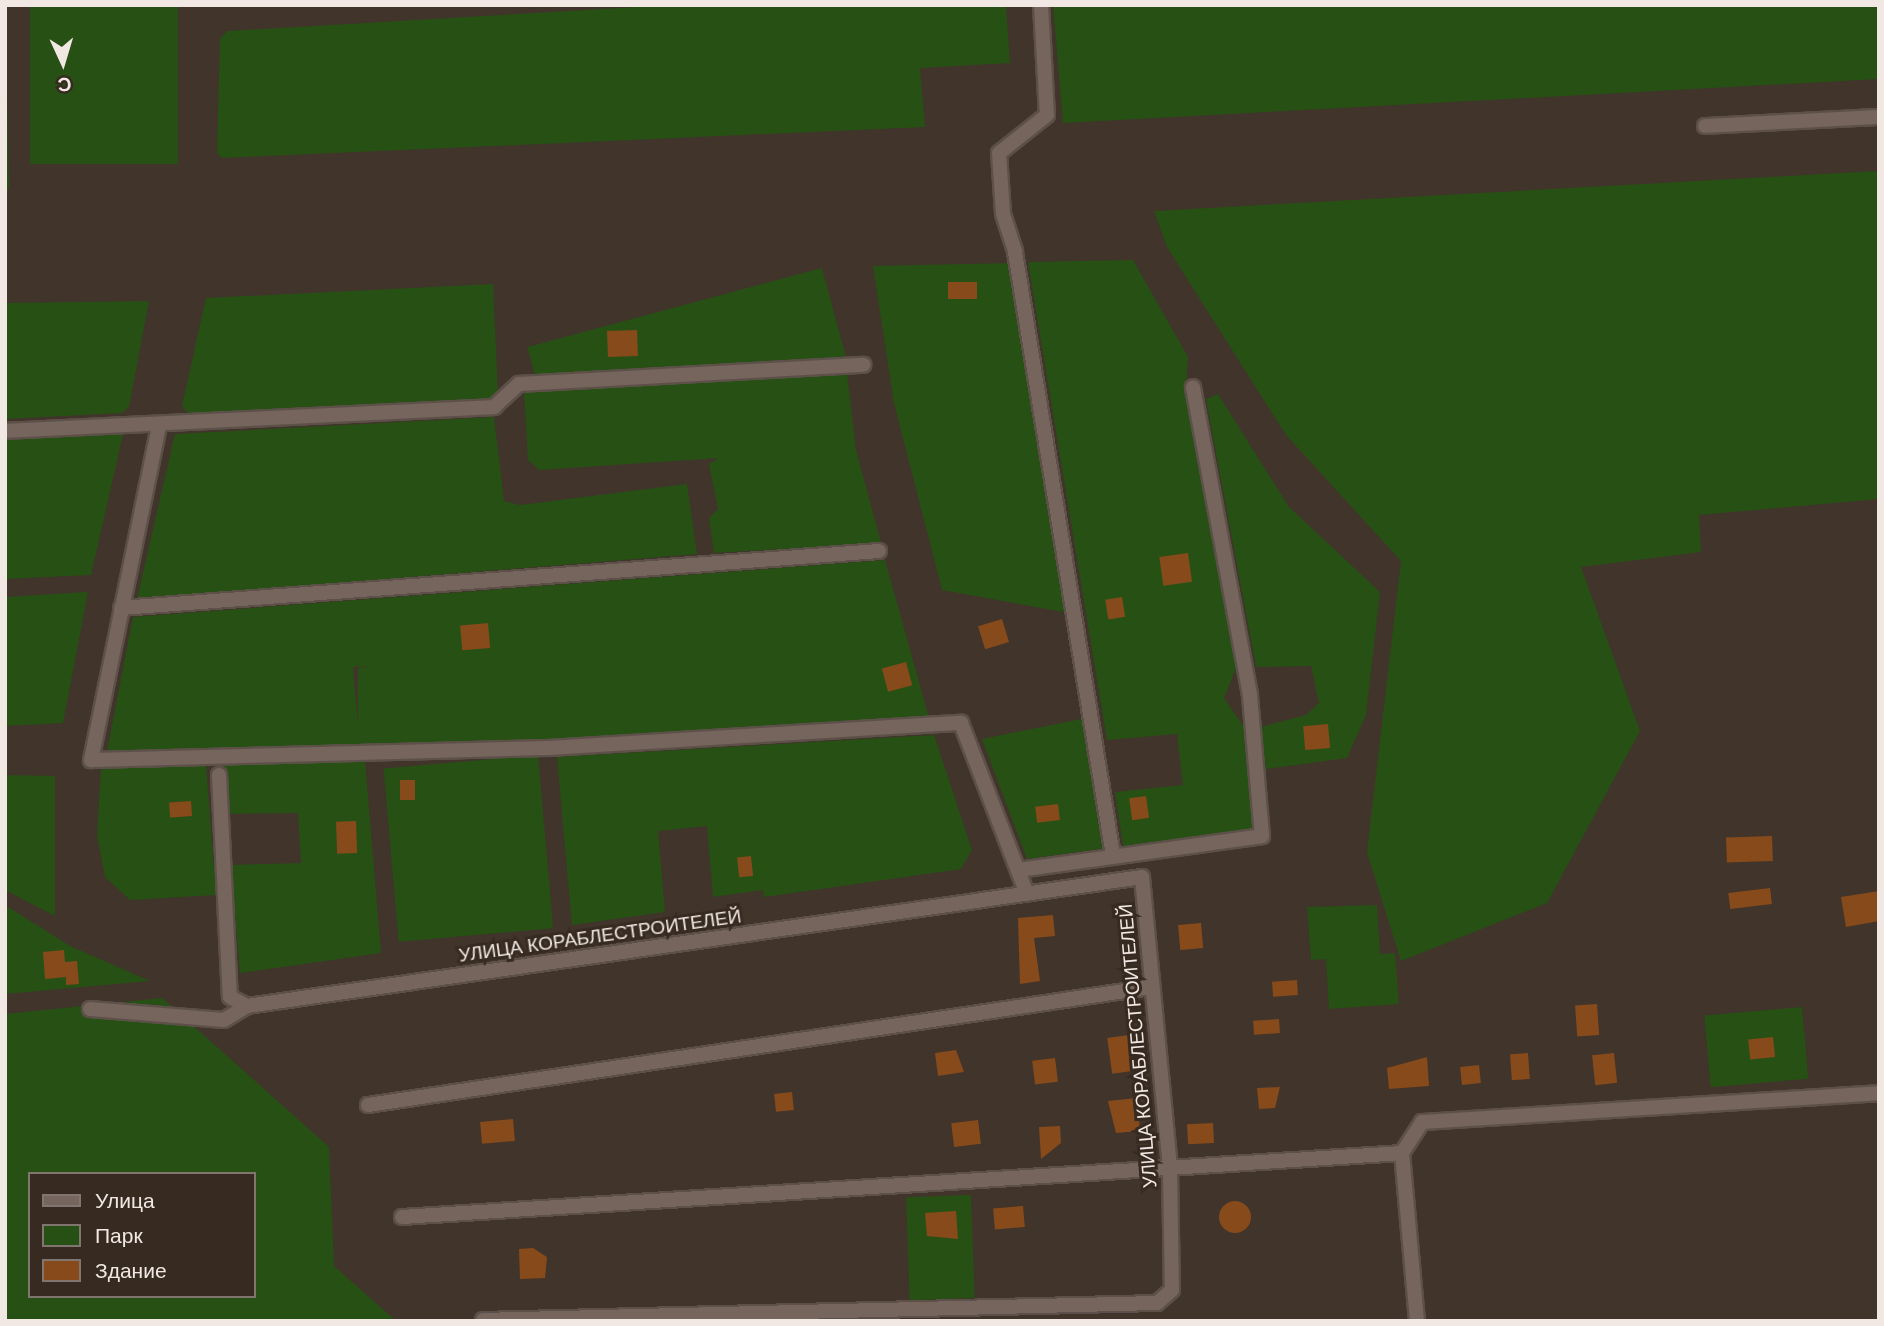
<!DOCTYPE html>
<meta charset="utf-8">
<style>
body{margin:0}
#map{position:relative;width:1884px;height:1326px;overflow:hidden;background:#41342b;font-family:"DM Sans",sans-serif}
div>[style]{position:absolute}
.green>*{inset:0;background:#275015;transform-origin:0 0}
.building>*{inset:0;background:#874a1b;transform-origin:0 0}
.round{border-radius:50%}
.roads{filter:drop-shadow(2px 0 #5c5049) drop-shadow(-2px 0 #5c5049) drop-shadow(0 2px #5c5049) drop-shadow(0 -2px #5c5049)}
.minor>*{height:14px;margin:-7px;padding:0 7px;transform-origin:7px;border-radius:7px;background:#75655c}
span{translate:-50% -50%;white-space:nowrap;text-align:center;line-height:1.15;-webkit-text-stroke:6px #372a21;paint-order:stroke}
.street-label{font-size:19px;color:#f1e8e3}
.frame{position:absolute;inset:0;border:7px solid #f1e8e3;pointer-events:none}
.legend{position:absolute;left:28px;top:1172px;width:228px;height:126px;box-sizing:border-box;background:#372a21;border:2px solid #81766f;margin:0;padding:9px 12px;list-style:none;font-size:21px;color:#f1e8e3}
.legend li{display:flex;align-items:center;gap:14px;height:35px}
.legend b{width:35px;border:2px solid #81766f}
.north{position:absolute;left:28px;top:28px;width:70px;height:70px;-webkit-text-stroke:5px #372a21;paint-order:stroke;rotate:176deg;font-size:19px;font-weight:700;line-height:28px;text-align:center;color:#f1e8e3}
.north::after{content:'';display:block;margin:auto;width:24px;height:32px;background:#f1e8e3;clip-path:polygon(50% 0,100% 100%,50% 72%,0 100%)}
</style>
<div id="map">
<div class="green">
<div style="clip-path:polygon(5px 5px,9px 186px,5px 200px)"></div>
<div style="left:30px;top:5px;width:148px;height:159px"></div>
<div style="clip-path:polygon(671px 5px,1006px 5px,1010px 63px,920px 68px,925px 127px,222px 158px,217px 153px,220px 39px,227px 31px)"></div>
<div style="clip-path:polygon(1053px 5px,1879px 5px,1879px 79px,1063px 123px)"></div>
<div style="clip-path:polygon(1879px 171px,1879px 499px,1699px 515px,1701px 552px,1581px 567px,1640px 731px,1547px 903px,1401px 961px,1367px 852px,1401px 561px,1286px 435px,1167px 247px,1154px 211px)"></div>
<div style="clip-path:polygon(1133px 260px,1188px 357px,1186px 387px,1238px 663px,1224px 698px,1244px 727px,1256px 829px,1123px 846px,1115px 792px,1183px 785px,1177px 734px,1107px 740px,1028px 262px)"></div>
<div style="clip-path:polygon(1011px 263px,1069px 613px,942px 590px,894px 403px,873px 266px)"></div>
<div style="left:822px;top:268px;width:91px;height:305px;rotate:75deg"></div>
<div style="clip-path:polygon(493px 284px,498px 395px,493px 400px,190px 416px,182px 406px,206px 298px)"></div>
<div style="clip-path:polygon(149px 301px,129px 407px,122px 413px,5px 419px,5px 303px)"></div>
<div style="clip-path:polygon(847px 373px,856px 450px,881px 543px,714px 553px,709px 518px,718px 509px,709px 464px,719px 458px,539px 470px,528px 460px,524px 392px)"></div>
<div style="clip-path:polygon(1218px 394px,1289px 507px,1380px 592px,1366px 715px,1347px 758px,1266px 769px,1261px 727px,1306px 715px,1319px 703px,1311px 666px,1256px 667px,1206px 399px)"></div>
<div style="clip-path:polygon(494px 417px,504px 501px,520px 505px,687px 484px,697px 554px,137px 599px,175px 434px)"></div>
<div style="clip-path:polygon(124px 430px,91px 575px,5px 579px,5px 436px)"></div>
<div style="clip-path:polygon(evenodd,885px 560px,929px 718px,574px 739px,107px 751px,133px 617px,885px 560px,374px 666px,358px 668px,358px 726px,353px 667px,374px 666px)"></div>
<div style="clip-path:polygon(88px 592px,63px 723px,5px 726px,5px 597px)"></div>
<div style="clip-path:polygon(1086px 718px,1106px 848px,1027px 859px,982px 739px)"></div>
<div style="clip-path:polygon(934px 735px,972px 850px,961px 869px,764px 897px,763px 890px,713px 897px,707px 826px,658px 831px,665px 912px,572px 925px,557px 757px)"></div>
<div style="left:538px;top:755px;width:174px;height:155px;rotate:85deg"></div>
<div style="clip-path:polygon(365px 760px,381px 953px,240px 973px,231px 865px,301px 863px,298px 813px,227px 814px,224px 764px)"></div>
<div style="clip-path:polygon(206px 765px,216px 895px,130px 900px,105px 877px,97px 835px,101px 768px)"></div>
<div style="clip-path:polygon(5px 775px,55px 776px,55px 916px,5px 890px)"></div>
<div style="clip-path:polygon(5px 905px,70px 946px,150px 981px,5px 994px)"></div>
<div style="clip-path:polygon(1377px 905px,1380px 954px,1395px 953px,1399px 1004px,1329px 1009px,1326px 959px,1311px 960px,1307px 907px)"></div>
<div style="clip-path:polygon(evenodd,162px 998px,329px 1147px,334px 1266px,396px 1321px,5px 1321px,5px 1014px,162px 998px,30px 1174px,254px 1174px,254px 1296px,30px 1296px,30px 1174px)"></div>
<div style="left:1802px;top:1007px;width:72px;height:98px;rotate:85deg"></div>
<div style="left:971px;top:1195px;width:103px;height:65px;rotate:88deg"></div>
</div>
<div class="building">
<div style="left:948px;top:282px;width:29px;height:17px"></div>
<div style="left:637px;top:330px;width:26px;height:30px;rotate:88deg"></div>
<div style="left:1188px;top:553px;width:29px;height:29px;rotate:82deg"></div>
<div style="left:1122px;top:597px;width:20px;height:17px;rotate:81deg"></div>
<div style="left:1002px;top:619px;width:24px;height:25px;rotate:73deg"></div>
<div style="left:488px;top:623px;width:25px;height:28px;rotate:85deg"></div>
<div style="left:906px;top:662px;width:24px;height:25px;rotate:75deg"></div>
<div style="left:1328px;top:724px;width:24px;height:25px;rotate:85deg"></div>
<div style="left:400px;top:780px;width:15px;height:20px"></div>
<div style="left:1146px;top:796px;width:22px;height:17px;rotate:82deg"></div>
<div style="left:191px;top:801px;width:15px;height:22px;rotate:86deg"></div>
<div style="left:1058px;top:804px;width:16px;height:23px;rotate:83deg"></div>
<div style="left:356px;top:821px;width:32px;height:20px;rotate:88deg"></div>
<div style="left:1772px;top:836px;width:25px;height:46px;rotate:88deg"></div>
<div style="left:751px;top:856px;width:20px;height:14px;rotate:84deg"></div>
<div style="left:1770px;top:888px;width:16px;height:42px;rotate:83deg"></div>
<div style="clip-path:polygon(1879px 891px,1879px 921px,1846px 927px,1841px 897px)"></div>
<div style="clip-path:polygon(1053px 915px,1055px 936px,1034px 938px,1040px 981px,1020px 984px,1018px 918px)"></div>
<div style="left:1201px;top:923px;width:25px;height:23px;rotate:85deg"></div>
<div style="clip-path:polygon(64px 950px,65px 962px,77px 961px,79px 984px,66px 985px,66px 977px,45px 979px,43px 952px)"></div>
<div style="left:1297px;top:980px;width:15px;height:25px;rotate:86deg"></div>
<div style="left:1597px;top:1004px;width:31px;height:22px;rotate:86deg"></div>
<div style="left:1279px;top:1019px;width:14px;height:26px;rotate:86deg"></div>
<div style="left:1129px;top:1035px;width:36px;height:22px;rotate:82deg"></div>
<div style="left:1773px;top:1037px;width:20px;height:25px;rotate:84deg"></div>
<div style="clip-path:polygon(956px 1050px,964px 1072px,938px 1076px,935px 1053px)"></div>
<div style="left:1528px;top:1053px;width:26px;height:18px;rotate:86deg"></div>
<div style="left:1614px;top:1053px;width:30px;height:22px;rotate:84deg"></div>
<div style="clip-path:polygon(1427px 1057px,1429px 1086px,1389px 1089px,1387px 1068px)"></div>
<div style="left:1055px;top:1058px;width:24px;height:23px;rotate:83deg"></div>
<div style="left:1479px;top:1065px;width:18px;height:19px;rotate:84deg"></div>
<div style="clip-path:polygon(1280px 1087px,1275px 1108px,1259px 1109px,1257px 1088px)"></div>
<div style="left:792px;top:1092px;width:18px;height:18px;rotate:84deg"></div>
<div style="clip-path:polygon(1137px 1098px,1140px 1131px,1116px 1133px,1108px 1101px)"></div>
<div style="left:513px;top:1119px;width:22px;height:33px;rotate:85deg"></div>
<div style="left:978px;top:1120px;width:24px;height:27px;rotate:83deg"></div>
<div style="left:1213px;top:1123px;width:20px;height:26px;rotate:87deg"></div>
<div style="clip-path:polygon(1060px 1126px,1061px 1143px,1041px 1159px,1039px 1127px)"></div>
<div class="round" style="left:1219px;top:1201px;width:32px;height:32px"></div>
<div style="left:1023px;top:1206px;width:21px;height:30px;rotate:85deg"></div>
<div style="clip-path:polygon(956px 1211px,958px 1239px,927px 1236px,925px 1213px)"></div>
<div style="clip-path:polygon(533px 1248px,547px 1257px,545px 1278px,520px 1279px,519px 1249px)"></div>
</div>
<div class="roads">
<div class="minor">
<div style="left:1041px;top:5px;width:110px;rotate:86.9deg"></div>
<div style="left:1047px;top:115px;width:61px;rotate:141.6deg"></div>
<div style="left:999px;top:153px;width:61px;rotate:86.2deg"></div>
<div style="left:1003px;top:214px;width:40px;rotate:72deg"></div>
<div style="left:1015px;top:252px;width:612px;rotate:80.78deg"></div>
<div style="left:1705px;top:126px;width:174px;rotate:-3deg"></div>
<div style="left:159px;top:426px;width:341px;rotate:101.5deg"></div>
<div style="left:91px;top:760px;width:457px;rotate:-1.5deg"></div>
<div style="left:548px;top:748px;width:414px;rotate:-3.5deg"></div>
<div style="left:961px;top:723px;width:183px;rotate:68.9deg"></div>
<div style="left:5px;top:431px;width:490px;rotate:-2.8deg"></div>
<div style="left:494px;top:407px;width:34px;rotate:-43deg"></div>
<div style="left:519px;top:384px;width:345px;rotate:-3.2deg"></div>
<div style="left:121px;top:608px;width:760px;rotate:-4.3deg"></div>
<div style="left:219px;top:775px;width:222px;rotate:87.2deg"></div>
<div style="left:230px;top:997px;width:19px;rotate:28deg"></div>
<div style="left:1018px;top:870px;width:246px;rotate:-7.9deg"></div>
<div style="left:1262px;top:836px;width:142px;rotate:-94.9deg"></div>
<div style="left:1250px;top:695px;width:313px;rotate:-100.5deg"></div>
<div style="left:90px;top:1009px;width:134px;rotate:4.7deg"></div>
<div style="left:224px;top:1020px;width:27px;rotate:-31deg"></div>
<div style="left:247px;top:1006px;width:904px;rotate:-8.2deg"></div>
<div style="left:1142px;top:877px;width:292px;rotate:84.5deg"></div>
<div style="left:1170px;top:1168px;width:122px;rotate:89.1deg"></div>
<div style="left:1172px;top:1290px;width:20px;rotate:139deg"></div>
<div style="left:1157px;top:1303px;width:674px;rotate:178.56deg"></div>
<div style="left:368px;top:1105px;width:792px;rotate:-8.57deg"></div>
<div style="left:402px;top:1217px;width:1002px;rotate:-3.66deg"></div>
<div style="left:1417px;top:1321px;width:169px;rotate:-95.1deg"></div>
<div style="left:1402px;top:1153px;width:37px;rotate:-57deg"></div>
<div style="left:1422px;top:1122px;width:458px;rotate:-3.6deg"></div>
</div>
</div>
<div class="street-label">
<span style="left:600px;top:936px;rotate:-8deg">УЛИЦА КОРАБЛЕСТРОИТЕЛЕЙ</span>
<span style="left:1138px;top:1046px;rotate:-95deg">УЛИЦА КОРАБЛЕСТРОИТЕЛЕЙ</span>
</div>
<div class="frame"></div>
<ul class="legend">
<li><b style="height:9px;background:#75655c"></b>Улица</li>
<li><b style="height:19px;background:#275015"></b>Парк</li>
<li><b style="height:19px;background:#874a1b"></b>Здание</li>
</ul>
<div class="north">С</div>
</div>
